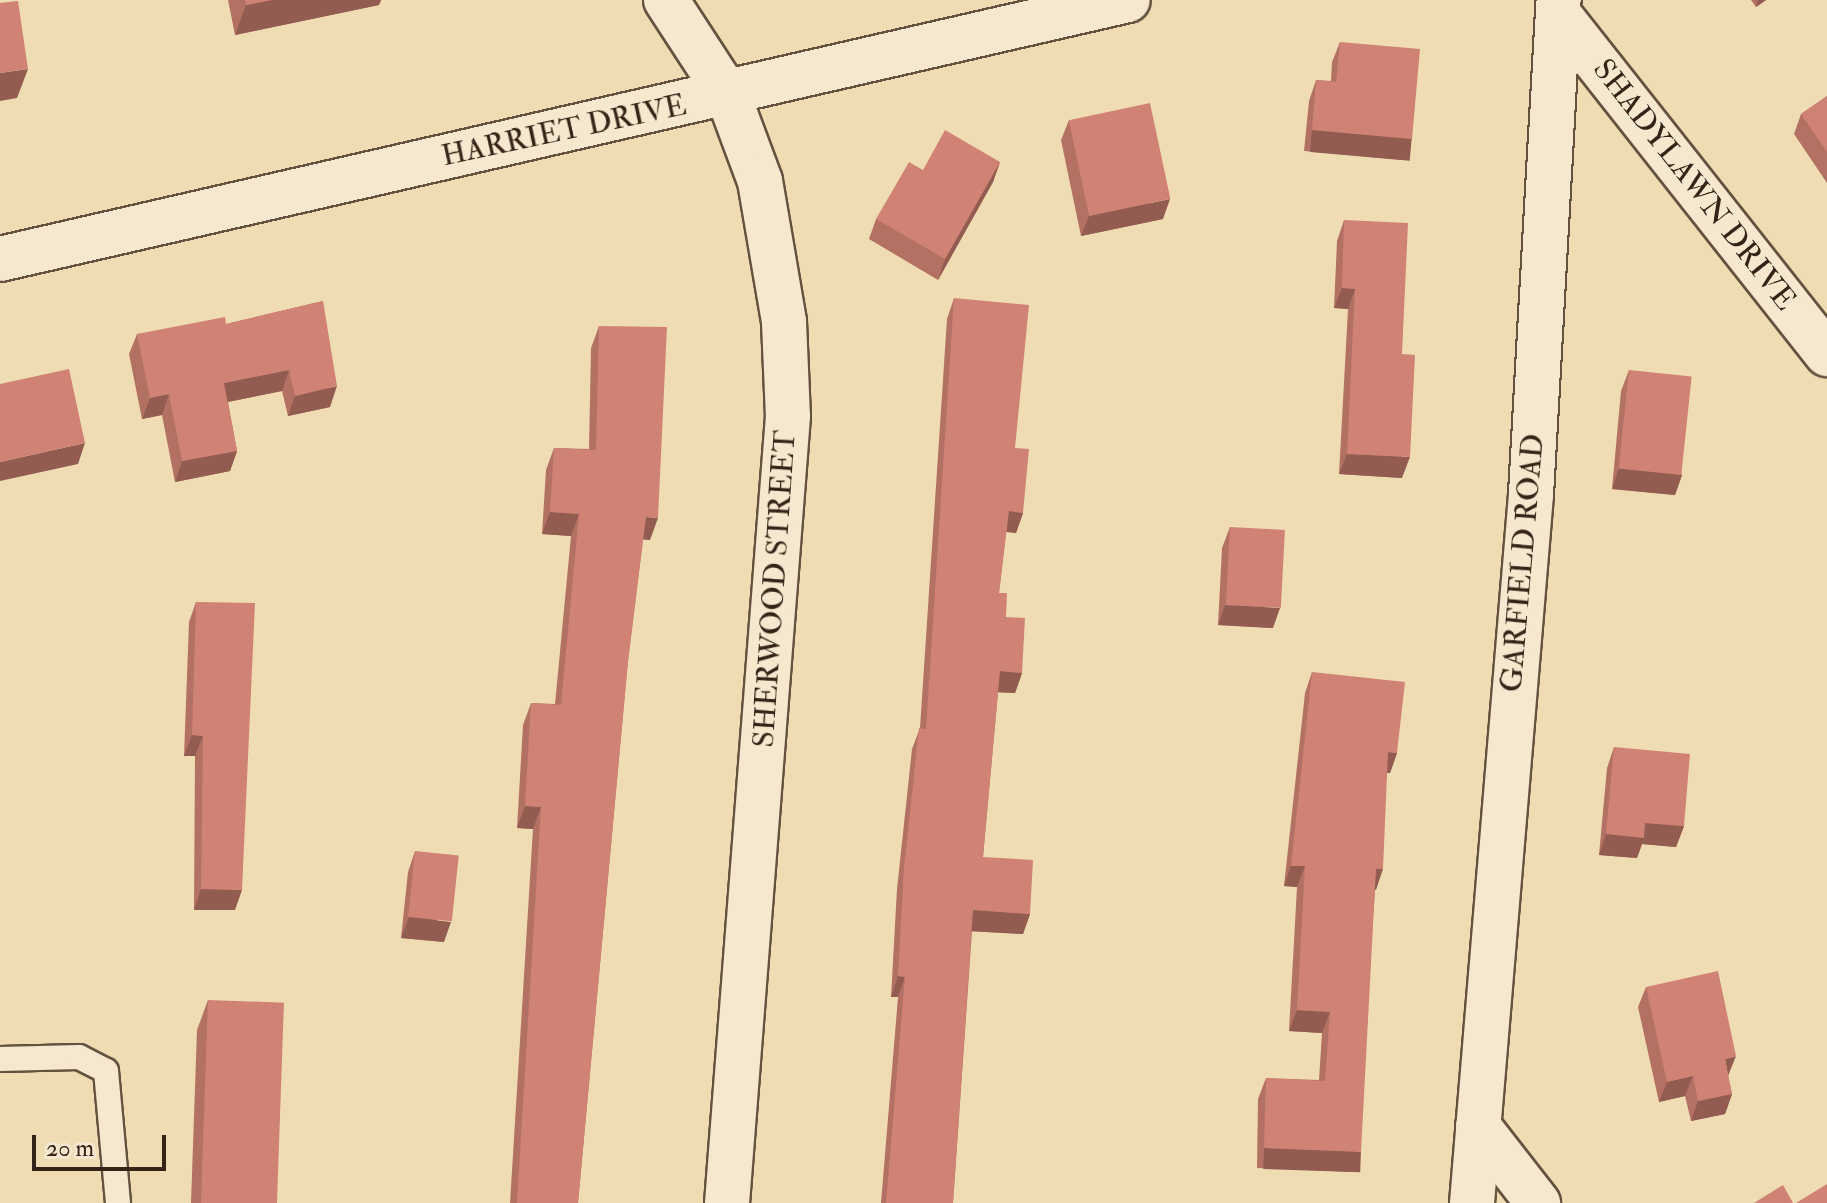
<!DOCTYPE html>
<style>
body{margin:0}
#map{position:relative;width:1827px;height:1203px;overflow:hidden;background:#efdcb3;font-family:"IM FELL Double Pica",serif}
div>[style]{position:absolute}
.roads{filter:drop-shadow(2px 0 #64513f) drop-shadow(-2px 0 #64513f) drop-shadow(0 2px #64513f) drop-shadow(0 -2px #64513f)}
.service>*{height:24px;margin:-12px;padding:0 12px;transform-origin:12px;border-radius:12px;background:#f5e8ce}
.minor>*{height:44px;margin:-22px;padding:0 22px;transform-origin:22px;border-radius:22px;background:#f5e8ce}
.wall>*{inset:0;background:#b37164}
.shaded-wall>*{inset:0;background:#925c51;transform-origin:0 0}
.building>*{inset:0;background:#d08374;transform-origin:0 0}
span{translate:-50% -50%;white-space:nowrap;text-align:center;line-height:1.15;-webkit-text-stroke:8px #f5e8ce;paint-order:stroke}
.street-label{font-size:30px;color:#362318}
.scale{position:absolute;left:32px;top:1135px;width:134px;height:36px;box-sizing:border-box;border:4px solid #362318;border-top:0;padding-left:10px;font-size:24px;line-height:28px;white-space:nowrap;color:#362318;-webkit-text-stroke:6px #f5e8ce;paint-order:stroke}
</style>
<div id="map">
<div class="roads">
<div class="service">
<div style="left:0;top:1059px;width:79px;rotate:-1.5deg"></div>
<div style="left:79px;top:1057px;width:30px;rotate:27deg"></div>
<div style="left:106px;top:1071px;width:133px;rotate:84.8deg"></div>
</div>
<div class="minor">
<div style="left:666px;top:0;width:113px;rotate:56.9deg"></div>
<div style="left:728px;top:95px;width:92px;rotate:69.6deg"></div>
<div style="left:760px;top:181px;width:143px;rotate:80.3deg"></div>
<div style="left:784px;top:322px;width:94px;rotate:87.6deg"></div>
<div style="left:788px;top:416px;width:789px;rotate:94.43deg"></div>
<div style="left:1560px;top:16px;width:431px;rotate:51.7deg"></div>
<div style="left:0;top:259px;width:1157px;rotate:-12.93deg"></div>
<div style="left:1478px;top:1126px;width:98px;rotate:52.1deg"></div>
<div style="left:1472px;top:1203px;width:711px;rotate:-85.24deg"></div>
<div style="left:1531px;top:494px;width:495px;rotate:-86.8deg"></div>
</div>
</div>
<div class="wall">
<div style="clip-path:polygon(228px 0,381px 0,379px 5px,235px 35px)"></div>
<div style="clip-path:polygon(1751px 0,1766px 0,1756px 7px)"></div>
<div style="clip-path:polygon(1340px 42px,1412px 139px,1404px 160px,1304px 151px,1309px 101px,1316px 80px,1331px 81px,1332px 62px)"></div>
<div style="clip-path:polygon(1827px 96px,1827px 183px,1794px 134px,1801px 114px)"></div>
<div style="clip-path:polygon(1069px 120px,1163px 219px,1081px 236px,1061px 140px)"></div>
<div style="clip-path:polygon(1000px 162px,993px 182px,938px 280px,869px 239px,876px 219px)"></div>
<div style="clip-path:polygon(1344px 220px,1402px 354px,1402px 478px,1339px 474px,1348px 309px,1334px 308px,1337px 241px)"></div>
<div style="clip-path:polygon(954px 298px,1015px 448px,1023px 513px,1016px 533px,1006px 532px,999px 593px,1022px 673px,1015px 693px,998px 692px,983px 857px,1030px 914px,1023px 934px,972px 931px,953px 1203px,881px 1203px,898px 997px,891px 997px,897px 889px,912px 749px,920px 728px,947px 319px)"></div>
<div style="clip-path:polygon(323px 301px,330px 407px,288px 416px,282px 391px,228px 402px,237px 451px,230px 471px,175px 482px,162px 415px,142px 419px,129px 354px,137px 334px,226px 324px)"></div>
<div style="clip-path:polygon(599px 326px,650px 540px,643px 539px,628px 661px,578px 1203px,510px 1203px,533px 829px,517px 828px,523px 725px,531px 703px,555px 704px,571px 536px,542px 534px,546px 470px,554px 448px,589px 449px,591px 348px)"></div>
<div style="clip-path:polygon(1629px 370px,1682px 475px,1675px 495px,1612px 489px,1621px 391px)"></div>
<div style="clip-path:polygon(1230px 527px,1273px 628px,1218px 625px,1222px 548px)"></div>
<div style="clip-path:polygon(196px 602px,235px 910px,194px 910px,195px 756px,184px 756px,189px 622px)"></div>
<div style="clip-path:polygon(1312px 672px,1397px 753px,1390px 773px,1387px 773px,1375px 890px,1354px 1172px,1257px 1168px,1258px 1099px,1266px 1078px,1319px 1080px,1322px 1033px,1289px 1031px,1297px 887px,1284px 886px,1305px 693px)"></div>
<div style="clip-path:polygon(1614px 747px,1684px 826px,1676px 847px,1642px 844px,1637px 858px,1599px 855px,1607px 768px)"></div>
<div style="clip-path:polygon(415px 851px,444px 942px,401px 938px,408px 872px)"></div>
<div style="clip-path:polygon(1646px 987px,1728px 1076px,1732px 1094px,1725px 1114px,1691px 1121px,1685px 1096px,1659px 1102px,1638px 1007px)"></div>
<div style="clip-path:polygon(208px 1000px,273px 1203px,191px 1203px,197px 1030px)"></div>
</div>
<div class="shaded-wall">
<div style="clip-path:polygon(272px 0,381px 0,379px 5px,235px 35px,246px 5px)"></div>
<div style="clip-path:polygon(1758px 0,1766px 0,1756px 7px)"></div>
<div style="clip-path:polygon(28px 69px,17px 98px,0 101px,0 73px)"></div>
<div style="left:1312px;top:130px;width:100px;height:22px;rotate:5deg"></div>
<div style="clip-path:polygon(1000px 162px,993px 182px,938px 280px,945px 259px)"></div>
<div style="clip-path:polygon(1170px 199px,1163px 219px,1081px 236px,1089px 216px)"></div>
<div style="clip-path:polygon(1342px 288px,1355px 289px,1348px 309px,1334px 308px)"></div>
<div style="clip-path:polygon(289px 370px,282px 391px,217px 404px,224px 383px)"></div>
<div style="clip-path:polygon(337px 386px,330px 407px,288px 416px,295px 396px)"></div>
<div style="clip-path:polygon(169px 394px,162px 415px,142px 419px,150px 398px)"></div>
<div style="clip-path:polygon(85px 443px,78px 464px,0 481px,0 462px)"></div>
<div style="clip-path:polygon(237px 451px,230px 471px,175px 482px,182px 461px)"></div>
<div style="clip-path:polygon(1347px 454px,1410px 457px,1402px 478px,1339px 474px)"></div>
<div style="clip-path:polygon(1619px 468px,1682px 475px,1675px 495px,1612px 489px)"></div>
<div style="clip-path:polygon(1009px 511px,1023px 513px,1016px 533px,1001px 531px)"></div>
<div style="clip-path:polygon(550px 512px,579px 514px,571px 536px,542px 534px)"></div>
<div style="clip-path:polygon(646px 517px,658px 518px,650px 540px,638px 539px)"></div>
<div style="clip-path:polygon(1225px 605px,1280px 608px,1273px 628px,1218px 625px)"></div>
<div style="clip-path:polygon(1000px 671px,1022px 673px,1015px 693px,992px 692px)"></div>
<div style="clip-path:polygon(192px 735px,203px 736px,195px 756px,184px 756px)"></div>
<div style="clip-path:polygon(1388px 752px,1397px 753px,1390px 773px,1381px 772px)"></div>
<div style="clip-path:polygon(525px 806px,541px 807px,533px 829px,517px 828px)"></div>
<div style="clip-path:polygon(1645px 823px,1684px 826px,1676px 847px,1642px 844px,1637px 858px,1599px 855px,1606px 834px)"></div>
<div style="clip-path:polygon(1291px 866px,1305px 866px,1297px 887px,1284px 886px)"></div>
<div style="clip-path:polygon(1376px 869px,1383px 869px,1376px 890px,1369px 890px)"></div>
<div style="clip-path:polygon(201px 889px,242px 890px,235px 910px,194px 910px)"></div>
<div style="clip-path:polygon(973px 910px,1030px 914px,1023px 934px,966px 931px)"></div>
<div style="clip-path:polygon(409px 917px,451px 922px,444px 942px,401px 938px)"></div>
<div style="clip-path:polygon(898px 976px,905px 977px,898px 997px,891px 997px)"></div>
<div style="clip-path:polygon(1297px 1010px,1330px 1012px,1322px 1033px,1289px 1031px)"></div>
<div style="clip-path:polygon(1736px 1056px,1728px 1076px,1725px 1059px)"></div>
<div style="clip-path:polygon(1693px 1076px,1685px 1096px,1659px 1102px,1667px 1082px)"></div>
<div style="clip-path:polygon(1732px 1094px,1725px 1114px,1691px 1121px,1698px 1101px)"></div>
<div style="left:1264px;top:1148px;width:97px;height:21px;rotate:2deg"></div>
</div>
<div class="building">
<div style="clip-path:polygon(245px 0,272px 0,246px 5px)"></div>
<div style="clip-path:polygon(18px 1px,28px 69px,0 73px,0 3px)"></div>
<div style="clip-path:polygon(1340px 42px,1420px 49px,1412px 139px,1312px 130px,1316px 80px,1336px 82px)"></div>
<div style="clip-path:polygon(1827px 96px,1827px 152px,1801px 114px)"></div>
<div style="left:1150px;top:103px;width:98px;height:83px;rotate:78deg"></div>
<div style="clip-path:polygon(945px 130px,1000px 162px,945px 259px,876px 219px,909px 162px,923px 170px)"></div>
<div style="clip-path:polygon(1344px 220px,1408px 223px,1402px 354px,1415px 355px,1410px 457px,1347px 454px,1355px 289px,1342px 288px)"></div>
<div style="clip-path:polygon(954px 298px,1029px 305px,1015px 448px,1029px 449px,1023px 513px,1009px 511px,999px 593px,1007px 593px,1006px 617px,1025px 618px,1022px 673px,1000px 671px,983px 857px,1033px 860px,1030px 914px,973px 910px,953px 1203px,886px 1203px,905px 977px,898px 976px,904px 868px,919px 728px,926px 729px)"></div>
<div style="clip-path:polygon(323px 301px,337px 386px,295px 396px,289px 370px,224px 383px,237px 451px,182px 461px,169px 394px,150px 398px,137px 334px,225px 317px,226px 324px)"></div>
<div style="clip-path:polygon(599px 326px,667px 327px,658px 518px,646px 517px,628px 661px,578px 1203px,517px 1203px,541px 807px,525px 806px,531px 703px,561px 705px,579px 514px,550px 512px,554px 448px,596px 450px)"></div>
<div style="clip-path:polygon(69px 369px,85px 443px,0 462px,0 384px)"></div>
<div style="left:1629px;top:370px;width:63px;height:99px;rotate:6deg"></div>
<div style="left:1230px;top:527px;width:55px;height:78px;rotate:3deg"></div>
<div style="clip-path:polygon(196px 602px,255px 603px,242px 890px,201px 889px,203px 736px,192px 735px)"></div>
<div style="clip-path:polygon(1312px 672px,1405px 682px,1397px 753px,1388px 752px,1383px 869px,1376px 869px,1361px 1152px,1264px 1148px,1266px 1078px,1325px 1081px,1330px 1012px,1297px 1010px,1305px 866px,1291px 866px)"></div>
<div style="clip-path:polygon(1614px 747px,1690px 754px,1684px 826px,1645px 823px,1644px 838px,1606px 834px)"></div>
<div style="left:415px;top:851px;width:44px;height:66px;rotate:6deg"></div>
<div style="clip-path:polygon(1718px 971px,1736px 1056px,1725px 1059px,1732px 1094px,1698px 1101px,1693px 1076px,1667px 1082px,1646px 987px)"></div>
<div style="left:208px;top:1000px;width:76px;height:203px;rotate:2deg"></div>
<div style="clip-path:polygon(1827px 1184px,1827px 1203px,1796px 1203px)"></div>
<div style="clip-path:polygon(1783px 1185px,1793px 1203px,1754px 1203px)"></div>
</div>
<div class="street-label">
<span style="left:564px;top:131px;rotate:-12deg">HARRIET DRIVE</span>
<span style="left:1694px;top:185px;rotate:52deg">SHADYLAWN DRIVE</span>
<span style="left:1523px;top:563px;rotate:-85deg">GARFIELD ROAD</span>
<span style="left:775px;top:589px;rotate:-86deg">SHERWOOD STREET</span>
</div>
<div class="scale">20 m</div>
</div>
